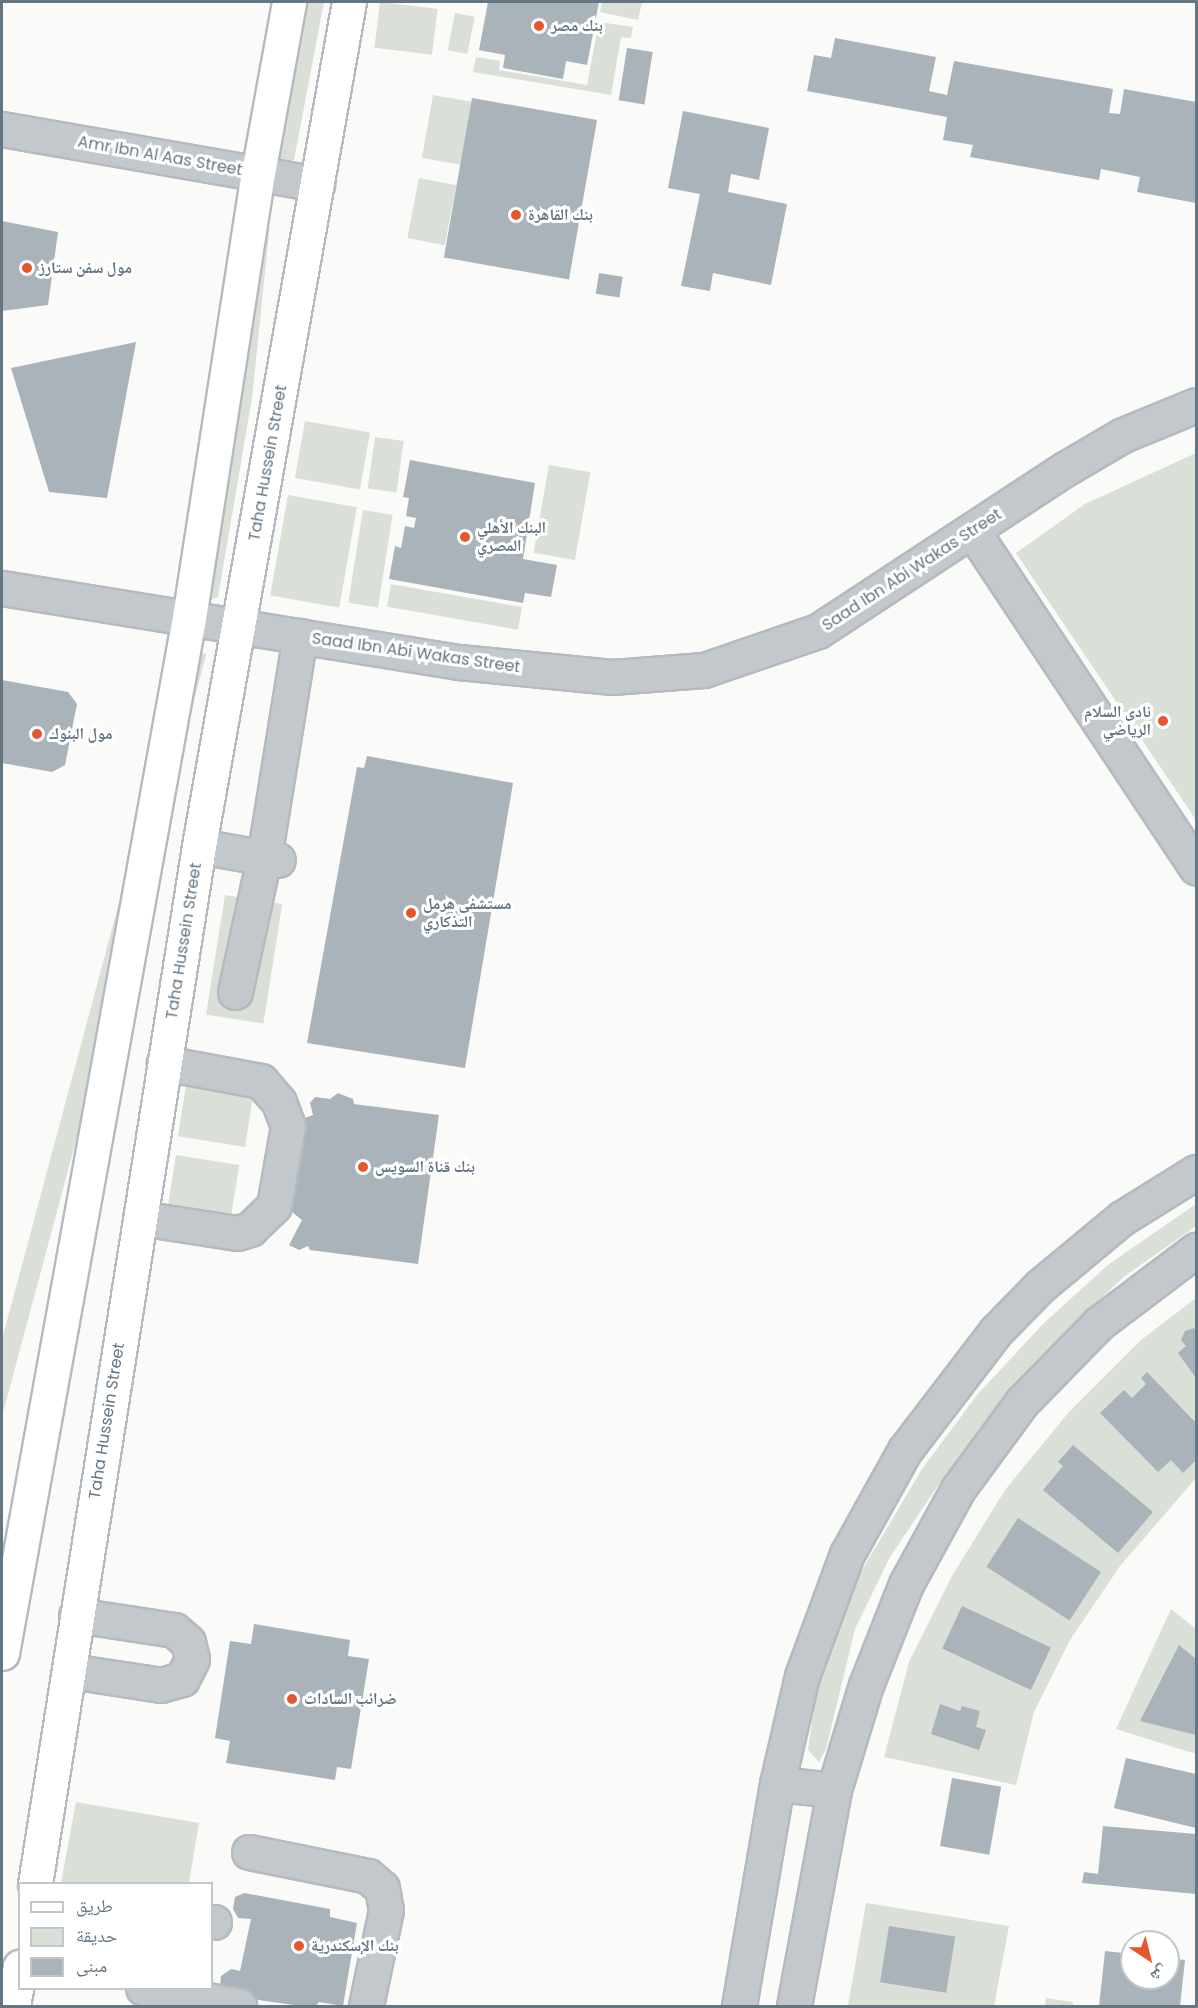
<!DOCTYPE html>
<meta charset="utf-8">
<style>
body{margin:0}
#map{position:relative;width:1198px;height:2008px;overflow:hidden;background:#fafaf8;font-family:Poppins,"Noto Naskh Arabic",sans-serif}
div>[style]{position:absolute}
.green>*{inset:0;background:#dadfd7;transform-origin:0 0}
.building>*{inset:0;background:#aab3b9;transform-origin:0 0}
.roads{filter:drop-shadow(2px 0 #b5babe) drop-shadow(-2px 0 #b5babe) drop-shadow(0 2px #b5babe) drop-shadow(0 -2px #b5babe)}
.minor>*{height:33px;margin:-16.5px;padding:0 16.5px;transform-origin:16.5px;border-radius:16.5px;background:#c3c8cc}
.major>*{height:33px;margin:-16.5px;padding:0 16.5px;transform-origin:16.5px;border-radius:16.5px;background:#fff}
.dots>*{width:16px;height:16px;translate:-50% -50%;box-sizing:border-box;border:3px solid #fff;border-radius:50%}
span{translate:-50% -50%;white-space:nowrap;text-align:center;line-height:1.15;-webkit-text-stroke:6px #fff;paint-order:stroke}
.poi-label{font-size:16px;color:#657683;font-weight:700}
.left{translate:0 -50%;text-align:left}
.right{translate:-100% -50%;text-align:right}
.street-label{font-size:16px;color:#657683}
.frame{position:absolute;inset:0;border:3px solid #657683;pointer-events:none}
.legend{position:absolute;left:18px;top:1882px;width:195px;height:108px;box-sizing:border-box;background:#fff;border:2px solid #c1c8cd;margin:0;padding:8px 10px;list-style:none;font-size:18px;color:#657683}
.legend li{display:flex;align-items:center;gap:12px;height:30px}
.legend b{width:30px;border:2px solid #c1c8cd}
.north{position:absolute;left:1120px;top:1930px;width:60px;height:60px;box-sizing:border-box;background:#fff;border:2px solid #c1c8cd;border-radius:50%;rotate:145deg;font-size:16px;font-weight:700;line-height:24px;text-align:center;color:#657683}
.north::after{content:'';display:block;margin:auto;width:21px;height:27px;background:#e4572e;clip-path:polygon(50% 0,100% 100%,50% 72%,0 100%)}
</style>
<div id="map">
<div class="green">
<div style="clip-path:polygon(304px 2px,324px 2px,294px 160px,284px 165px,277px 156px)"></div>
<div style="left:380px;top:2px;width:58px;height:46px;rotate:7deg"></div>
<div style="clip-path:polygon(602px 2px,642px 2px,638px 20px,600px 12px)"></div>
<div style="left:455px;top:13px;width:20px;height:38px;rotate:11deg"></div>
<div style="clip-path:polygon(599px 22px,633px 27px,631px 38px,621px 37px,611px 95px,473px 72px,476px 57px,500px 61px,499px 70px,587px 85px)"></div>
<div style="left:433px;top:95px;width:39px;height:64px;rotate:10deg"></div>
<div style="left:419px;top:178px;width:38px;height:61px;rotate:11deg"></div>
<div style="clip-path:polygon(270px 224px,252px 398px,218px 597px,206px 601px,231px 404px)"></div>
<div style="left:305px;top:421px;width:66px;height:58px;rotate:10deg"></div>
<div style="left:375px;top:437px;width:29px;height:52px;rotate:8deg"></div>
<div style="clip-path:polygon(1196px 453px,1196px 820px,1016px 553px,1085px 504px)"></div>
<div style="left:549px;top:465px;width:42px;height:89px;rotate:10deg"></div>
<div style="left:288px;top:495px;width:70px;height:102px;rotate:10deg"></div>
<div style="left:363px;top:510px;width:30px;height:94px;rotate:9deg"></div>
<div style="left:391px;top:584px;width:133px;height:23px;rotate:10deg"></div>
<div style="left:187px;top:649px;width:20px;height:1161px;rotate:15deg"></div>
<div style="left:225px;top:895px;width:58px;height:121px;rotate:9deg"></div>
<div style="left:187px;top:1079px;width:68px;height:58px;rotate:9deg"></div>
<div style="left:176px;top:1155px;width:64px;height:55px;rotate:9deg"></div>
<div style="clip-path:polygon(1196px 1204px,1196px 1226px,1125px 1276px,1071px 1326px,999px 1405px,937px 1487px,890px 1557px,855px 1629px,826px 1749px,819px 1762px,808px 1750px,817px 1686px,829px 1645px,852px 1587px,922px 1469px,977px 1395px,1044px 1323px,1109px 1264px)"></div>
<div style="clip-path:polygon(1196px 1298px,1196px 1478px,1120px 1566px,1070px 1640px,1034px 1712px,1016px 1785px,884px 1757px,909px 1662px,952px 1576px,1005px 1490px,1069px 1412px,1141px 1340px)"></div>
<div style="clip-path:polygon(1171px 1609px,1196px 1629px,1196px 1754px,1116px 1729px)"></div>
<div style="clip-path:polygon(76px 1802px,199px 1823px,189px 1883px,61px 1883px)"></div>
<div style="clip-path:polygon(866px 1903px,1009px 1926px,994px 2006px,848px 2006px)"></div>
<div style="clip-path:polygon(1046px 1998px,1073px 2002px,1073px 2006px,1045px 2006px)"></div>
</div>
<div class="building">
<div style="clip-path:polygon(488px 2px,599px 2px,587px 65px,566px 61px,563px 79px,503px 68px,505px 55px,479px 50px)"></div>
<div style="clip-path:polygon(835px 38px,936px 57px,929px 91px,947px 95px,954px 61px,1113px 89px,1109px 113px,1120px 114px,1124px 89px,1196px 102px,1196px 203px,1137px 192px,1140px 177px,1101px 169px,1099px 180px,970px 157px,973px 145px,943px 140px,947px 117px,807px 91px,814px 55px,831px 58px)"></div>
<div style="left:627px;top:48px;width:26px;height:53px;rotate:9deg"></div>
<div style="left:472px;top:98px;width:127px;height:162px;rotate:10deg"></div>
<div style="clip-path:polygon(683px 111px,769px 128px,759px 180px,731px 174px,728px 192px,787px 204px,771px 285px,713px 273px,710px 291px,681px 286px,700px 194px,668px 188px)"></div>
<div style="clip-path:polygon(2px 221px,58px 232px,48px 305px,2px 311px)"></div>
<div style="left:599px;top:273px;width:24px;height:21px;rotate:9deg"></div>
<div style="clip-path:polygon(136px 342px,107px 498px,49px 492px,11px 368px)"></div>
<div style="clip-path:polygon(410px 460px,535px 483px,523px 559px,557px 565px,551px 597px,525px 593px,523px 603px,389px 579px,395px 546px,401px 548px,405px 526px,414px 528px,416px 518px,406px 516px,409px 498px,403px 497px)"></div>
<div style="clip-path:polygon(2px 680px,68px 692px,77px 704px,65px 765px,52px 772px,2px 763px)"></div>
<div style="clip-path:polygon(367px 756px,513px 783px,465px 1068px,307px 1043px,357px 767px,364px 768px)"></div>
<div style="clip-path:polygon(338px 1093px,353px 1099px,354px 1104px,439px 1115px,418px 1264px,310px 1250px,308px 1246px,299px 1250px,289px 1245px,302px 1220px,287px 1208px,299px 1120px,313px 1115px,310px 1103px,315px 1097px,330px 1099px)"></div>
<div style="clip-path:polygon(1194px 1328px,1196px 1331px,1196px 1378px,1178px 1353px,1186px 1346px,1181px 1340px,1185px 1331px)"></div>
<div style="clip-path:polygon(1147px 1372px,1196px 1423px,1196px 1460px,1183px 1473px,1171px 1460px,1158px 1472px,1100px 1413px,1124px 1390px,1132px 1398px,1146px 1384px,1141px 1378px)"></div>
<div style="clip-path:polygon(1073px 1445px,1153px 1512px,1118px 1553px,1043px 1490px,1063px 1466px,1058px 1462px)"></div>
<div style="left:1018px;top:1518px;width:99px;height:58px;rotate:33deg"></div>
<div style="left:962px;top:1606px;width:98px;height:47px;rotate:25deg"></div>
<div style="clip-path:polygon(254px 1624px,350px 1640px,348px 1656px,369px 1659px,351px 1769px,337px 1767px,335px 1780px,226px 1763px,230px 1741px,215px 1738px,230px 1641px,251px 1644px)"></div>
<div style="clip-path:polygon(1179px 1645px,1196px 1659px,1196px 1735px,1140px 1721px)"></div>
<div style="clip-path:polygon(940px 1704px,960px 1711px,962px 1706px,980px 1711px,976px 1727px,986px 1730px,979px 1750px,931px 1734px)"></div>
<div style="clip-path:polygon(1126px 1758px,1196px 1774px,1196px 1828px,1114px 1808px)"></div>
<div style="left:952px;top:1778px;width:50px;height:69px;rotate:10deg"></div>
<div style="clip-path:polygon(1103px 1826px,1196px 1834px,1196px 1894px,1082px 1883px,1084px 1872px,1098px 1874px)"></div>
<div style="clip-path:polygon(244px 1893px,330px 1909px,330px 1917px,357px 1923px,343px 2006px,319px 2002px,316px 2006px,300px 2006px,226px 1995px,220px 1987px,221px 1976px,231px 1969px,240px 1971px,251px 1919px,238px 1918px,233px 1909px,235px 1897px)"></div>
<div style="left:889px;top:1926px;width:67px;height:57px;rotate:9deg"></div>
<div style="clip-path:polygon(1105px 1951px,1132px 1954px,1132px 1978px,1168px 1978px,1168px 1958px,1185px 1960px,1180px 2006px,1099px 2006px)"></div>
</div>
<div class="roads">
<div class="minor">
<div style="left:2px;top:129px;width:320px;rotate:9.9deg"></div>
<div style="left:972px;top:530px;width:405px;rotate:56.4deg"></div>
<div style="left:2px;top:588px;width:463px;rotate:9.2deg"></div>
<div style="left:459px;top:662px;width:154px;rotate:5.6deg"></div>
<div style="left:612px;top:677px;width:92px;rotate:-4.4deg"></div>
<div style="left:704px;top:670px;width:120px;rotate:-18.9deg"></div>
<div style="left:818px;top:631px;width:295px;rotate:-33.3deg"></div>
<div style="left:1065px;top:469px;width:67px;rotate:-30.4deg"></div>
<div style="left:1123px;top:435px;width:79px;rotate:-22.3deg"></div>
<div style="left:199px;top:846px;width:80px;rotate:10deg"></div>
<div style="left:235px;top:992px;width:137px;rotate:-77.8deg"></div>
<div style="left:264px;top:858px;width:225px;rotate:-80.8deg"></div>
<div style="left:140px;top:1218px;width:98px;rotate:8.8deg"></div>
<div style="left:237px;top:1233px;width:14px;rotate:-17deg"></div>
<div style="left:250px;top:1229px;width:33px;rotate:-44deg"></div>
<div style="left:274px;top:1206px;width:81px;rotate:-80.1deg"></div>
<div style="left:288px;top:1126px;width:26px;rotate:-111deg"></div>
<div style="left:279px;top:1102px;width:28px;rotate:-131deg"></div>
<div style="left:261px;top:1081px;width:99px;rotate:-169.5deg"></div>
<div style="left:70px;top:1671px;width:92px;rotate:8.7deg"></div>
<div style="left:161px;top:1685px;width:22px;rotate:-16deg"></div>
<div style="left:182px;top:1679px;width:22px;rotate:-63deg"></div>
<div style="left:192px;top:1659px;width:17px;rotate:-103deg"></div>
<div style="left:188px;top:1642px;width:18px;rotate:-139deg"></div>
<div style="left:174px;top:1630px;width:99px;rotate:-171.3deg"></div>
<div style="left:777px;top:1784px;width:57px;rotate:6deg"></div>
<div style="left:249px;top:1852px;width:121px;rotate:11.4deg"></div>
<div style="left:368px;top:1876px;width:18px;rotate:41deg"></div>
<div style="left:382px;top:1888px;width:22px;rotate:80deg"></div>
<div style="left:386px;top:1910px;width:98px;rotate:101.8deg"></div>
<div style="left:212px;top:1922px;width:2px"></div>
<div style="left:143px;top:1988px;width:98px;rotate:10.6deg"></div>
<div style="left:739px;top:2006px;width:225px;rotate:-80.3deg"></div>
<div style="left:777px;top:1784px;width:111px;rotate:-77deg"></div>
<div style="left:802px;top:1676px;width:130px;rotate:-69.8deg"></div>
<div style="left:847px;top:1554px;width:119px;rotate:-60.9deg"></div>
<div style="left:905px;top:1450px;width:150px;rotate:-52.6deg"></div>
<div style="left:996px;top:1331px;width:63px;rotate:-45.6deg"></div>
<div style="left:1040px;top:1286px;width:107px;rotate:-39.7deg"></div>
<div style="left:1122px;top:1218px;width:87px;rotate:-31.9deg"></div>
<div style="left:794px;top:2006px;width:220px;rotate:-79.5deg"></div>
<div style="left:834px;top:1790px;width:110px;rotate:-73.1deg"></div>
<div style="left:866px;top:1685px;width:109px;rotate:-68.4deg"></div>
<div style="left:906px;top:1584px;width:108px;rotate:-61.3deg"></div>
<div style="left:958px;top:1489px;width:108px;rotate:-53.7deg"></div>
<div style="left:1022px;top:1402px;width:109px;rotate:-45.7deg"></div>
<div style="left:1098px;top:1324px;width:123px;rotate:-37.1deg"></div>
</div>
<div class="major">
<div style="left:2px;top:1653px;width:1052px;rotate:-79.76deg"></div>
<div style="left:189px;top:618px;width:450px;rotate:-81.2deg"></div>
<div style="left:258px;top:173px;width:174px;rotate:-79.7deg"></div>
<div style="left:35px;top:1884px;width:1057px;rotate:-81.02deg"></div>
<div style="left:200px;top:840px;width:851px;rotate:-79.92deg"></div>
<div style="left:13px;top:2006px;width:40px;rotate:-80deg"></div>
</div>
</div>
<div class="dots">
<div style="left:539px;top:26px;background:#e4572e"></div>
<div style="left:516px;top:215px;background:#e4572e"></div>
<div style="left:27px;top:268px;background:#e4572e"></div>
<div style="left:465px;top:537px;background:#e4572e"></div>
<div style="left:1163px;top:721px;background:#e4572e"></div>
<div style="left:37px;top:734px;background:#e4572e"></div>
<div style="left:411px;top:913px;background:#e4572e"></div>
<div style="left:363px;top:1167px;background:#e4572e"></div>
<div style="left:292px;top:1699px;background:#e4572e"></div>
<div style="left:299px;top:1946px;background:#e4572e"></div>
</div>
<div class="poi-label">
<span class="left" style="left:551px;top:26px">بنك مصر</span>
<span class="left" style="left:528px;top:215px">بنك القاهرة</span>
<span class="left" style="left:39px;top:268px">مول سفن ستارز</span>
<span class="left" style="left:477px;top:537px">البنك الأهلي<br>المصري</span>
<span class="right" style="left:1151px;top:721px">نادي السلام<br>الرياضي</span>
<span class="left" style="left:49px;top:734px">مول البنوك</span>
<span class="left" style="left:423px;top:913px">مستشفى هرمل<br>التذكاري</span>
<span class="left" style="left:375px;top:1167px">بنك قناة السويس</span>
<span class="left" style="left:304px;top:1699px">ضرائب السادات</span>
<span class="left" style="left:311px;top:1946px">بنك الإسكندرية</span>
</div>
<div class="street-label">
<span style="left:160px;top:156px;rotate:10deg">Amr Ibn Al Aas Street</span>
<span style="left:268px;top:463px;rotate:-80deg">Taha Hussein Street</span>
<span style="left:912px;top:570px;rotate:-33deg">Saad Ibn Abi Wakas Street</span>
<span style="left:416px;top:653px;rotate:8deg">Saad Ibn Abi Wakas Street</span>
<span style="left:184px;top:941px;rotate:-81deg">Taha Hussein Street</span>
<span style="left:107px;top:1421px;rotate:-81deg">Taha Hussein Street</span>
</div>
<div class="frame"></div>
<ul class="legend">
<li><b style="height:8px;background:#fff"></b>طريق</li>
<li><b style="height:16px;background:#dadfd7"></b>حديقة</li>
<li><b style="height:16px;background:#aab3b9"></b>مبنى</li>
</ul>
<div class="north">ش</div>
</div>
